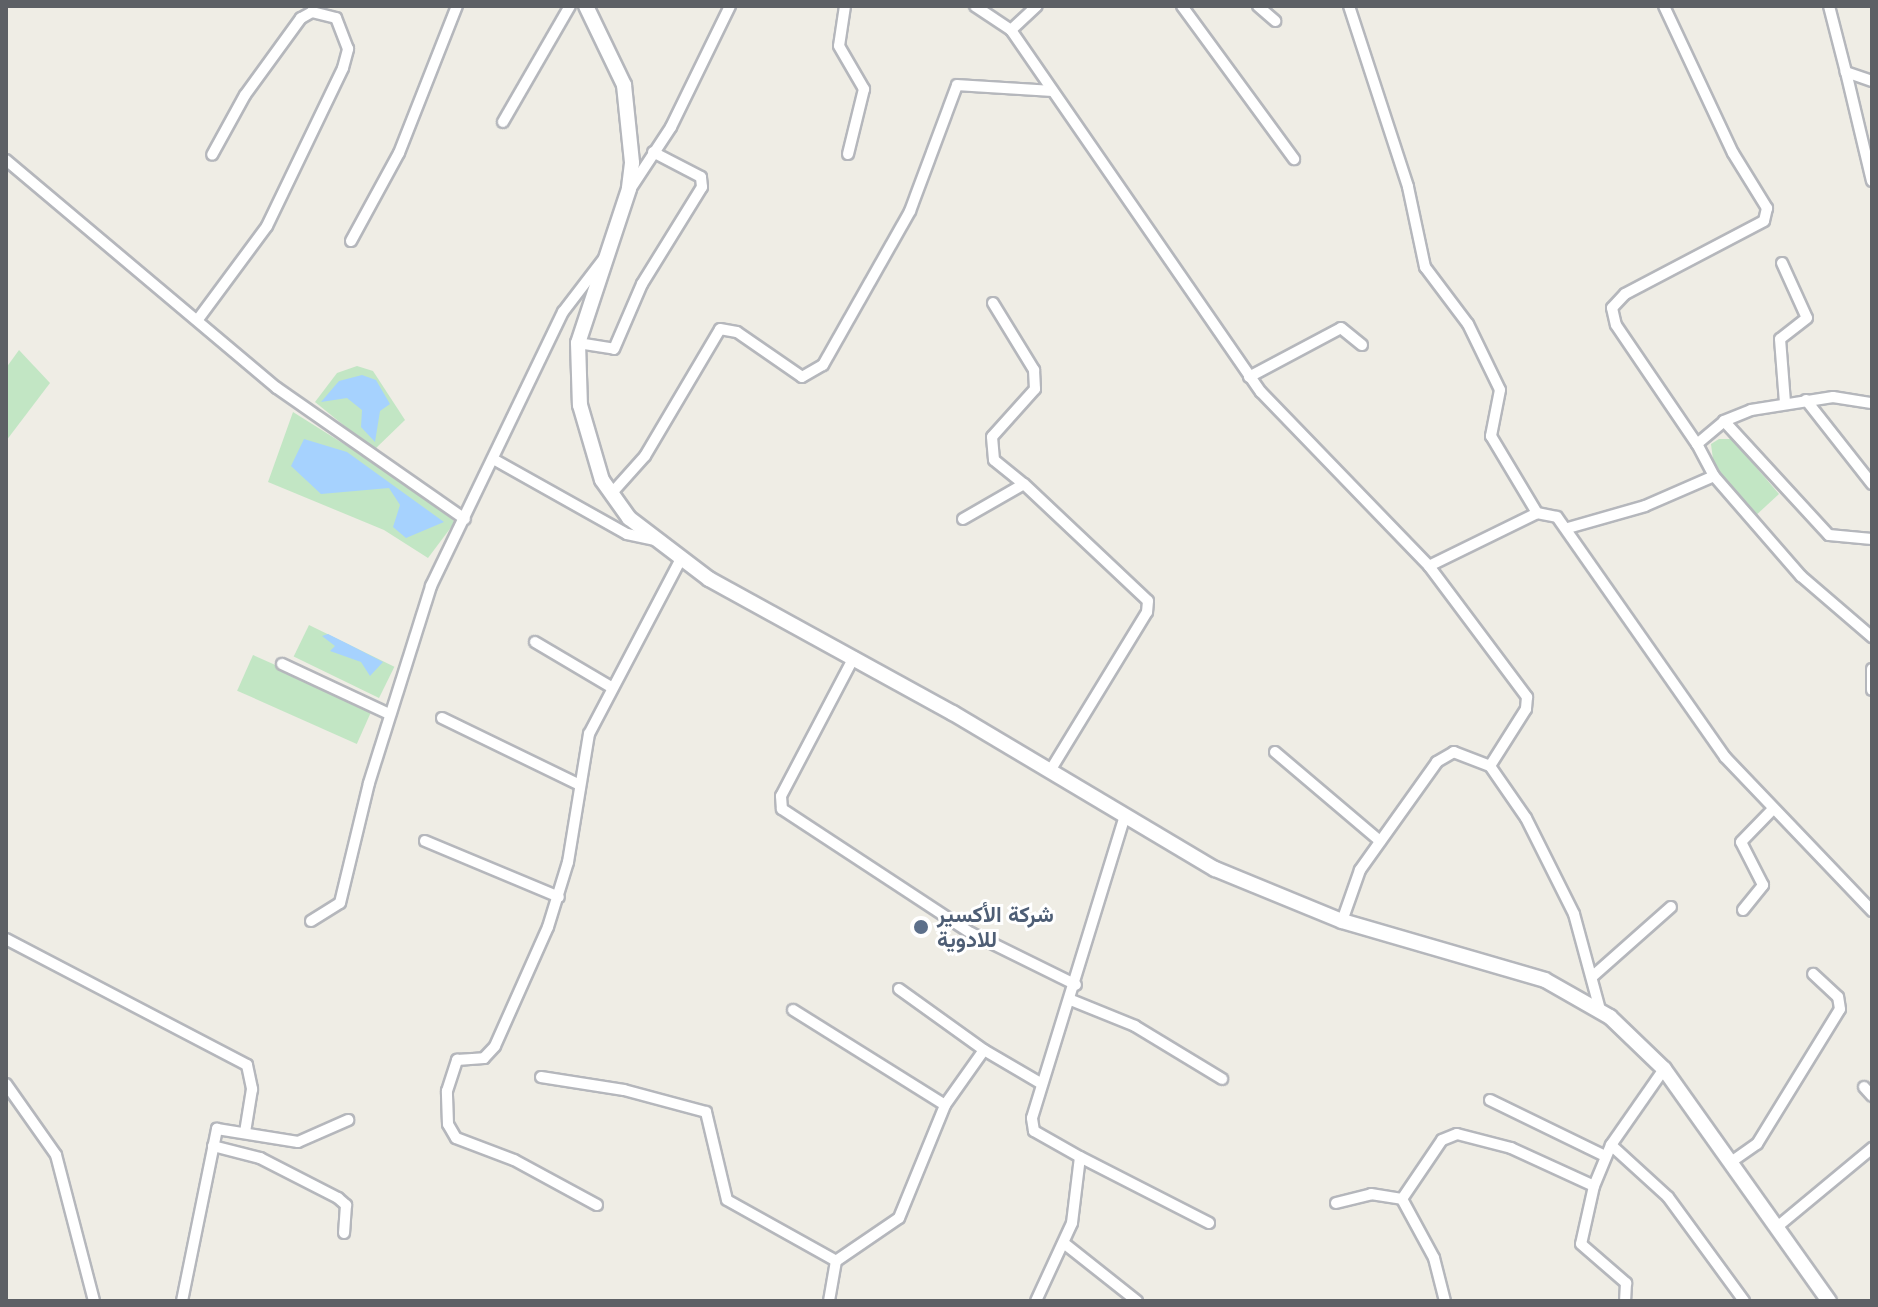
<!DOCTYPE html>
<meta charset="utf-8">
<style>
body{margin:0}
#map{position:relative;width:1878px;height:1307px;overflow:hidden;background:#efede5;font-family:Montserrat,Vazirmatn,sans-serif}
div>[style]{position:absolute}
.green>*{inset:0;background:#c2e6c4;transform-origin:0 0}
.water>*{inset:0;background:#a6d2fe}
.roads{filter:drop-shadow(2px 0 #b5b7bc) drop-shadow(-2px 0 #b5b7bc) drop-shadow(0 2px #b5b7bc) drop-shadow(0 -2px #b5b7bc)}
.street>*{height:10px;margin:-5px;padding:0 5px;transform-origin:5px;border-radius:5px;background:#fff}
.secondary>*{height:14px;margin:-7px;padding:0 7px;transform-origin:7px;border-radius:7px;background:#fff}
.dots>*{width:22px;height:22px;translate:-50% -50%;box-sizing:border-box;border:4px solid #fff;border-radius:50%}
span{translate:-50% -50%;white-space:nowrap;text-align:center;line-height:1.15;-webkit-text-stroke:6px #fff;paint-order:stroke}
.service-label{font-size:22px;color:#4e5e75;font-weight:700}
.left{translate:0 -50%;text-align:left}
.frame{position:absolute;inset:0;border:8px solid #5d6065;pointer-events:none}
</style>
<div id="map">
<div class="green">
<div style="clip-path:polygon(19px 350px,50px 383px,6px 441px,6px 368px)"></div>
<div style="clip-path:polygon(357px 366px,373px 371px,405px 420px,374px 450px,315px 402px,337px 373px)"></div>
<div style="clip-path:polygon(293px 412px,414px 488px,455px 522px,428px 558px,384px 530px,268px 482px)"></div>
<div style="clip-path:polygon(1719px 439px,1732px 439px,1779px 494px,1753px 518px,1714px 467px,1711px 444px)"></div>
<div style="left:309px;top:625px;width:95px;height:35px;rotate:26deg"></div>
<div style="left:253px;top:655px;width:131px;height:39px;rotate:24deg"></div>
</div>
<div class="water">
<div style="clip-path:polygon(362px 375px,376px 380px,390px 404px,380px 411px,375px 442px,361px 427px,362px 410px,347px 398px,321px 402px,339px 381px)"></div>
<div style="clip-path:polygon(304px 439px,347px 452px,444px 522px,406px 538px,393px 527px,400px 505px,389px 488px,321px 494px,291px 466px)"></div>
<div style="clip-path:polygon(328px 634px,348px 644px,383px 662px,370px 676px,361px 662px,330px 651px,335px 646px,322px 636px)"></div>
</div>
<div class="roads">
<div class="street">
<div style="left:845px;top:6px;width:40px;rotate:98.5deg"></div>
<div style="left:839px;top:46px;width:50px;rotate:59.8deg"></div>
<div style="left:864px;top:89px;width:67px;rotate:103.8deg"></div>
<div style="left:975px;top:6px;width:43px;rotate:33.7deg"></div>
<div style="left:1011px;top:30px;width:440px;rotate:55.4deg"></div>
<div style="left:1261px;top:392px;width:242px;rotate:46deg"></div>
<div style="left:1429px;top:566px;width:164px;rotate:53.2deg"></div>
<div style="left:1527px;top:697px;width:12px;rotate:95deg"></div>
<div style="left:1526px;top:709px;width:67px;rotate:122.3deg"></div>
<div style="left:1490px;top:766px;width:39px;rotate:-159deg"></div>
<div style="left:1454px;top:752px;width:20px;rotate:150deg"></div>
<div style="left:1437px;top:762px;width:133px;rotate:125.5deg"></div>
<div style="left:1360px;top:870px;width:54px;rotate:109.4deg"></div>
<div style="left:1182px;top:6px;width:190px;rotate:53.8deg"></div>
<div style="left:1258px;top:6px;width:23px;rotate:41deg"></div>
<div style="left:1349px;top:6px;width:190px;rotate:71.9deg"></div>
<div style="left:1408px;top:187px;width:82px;rotate:78deg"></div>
<div style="left:1425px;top:267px;width:71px;rotate:53deg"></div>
<div style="left:1468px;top:324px;width:73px;rotate:64.1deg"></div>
<div style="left:1500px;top:390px;width:47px;rotate:101.1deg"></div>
<div style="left:1491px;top:436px;width:90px;rotate:59.1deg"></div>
<div style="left:1664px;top:6px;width:162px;rotate:64.9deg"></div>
<div style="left:1733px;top:153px;width:65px;rotate:58.3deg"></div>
<div style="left:1767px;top:208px;width:13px;rotate:103deg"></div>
<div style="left:1764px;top:221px;width:157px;rotate:152.3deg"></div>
<div style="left:1625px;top:294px;width:19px;rotate:133deg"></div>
<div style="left:1612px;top:308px;width:17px;rotate:77deg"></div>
<div style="left:1616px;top:325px;width:144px;rotate:55.8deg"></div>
<div style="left:1829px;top:6px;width:68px;rotate:75.6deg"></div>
<div style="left:1011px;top:30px;width:35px;rotate:-43deg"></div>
<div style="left:1872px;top:81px;width:28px;rotate:-161deg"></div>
<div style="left:1846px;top:72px;width:112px;rotate:76.6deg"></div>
<div style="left:503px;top:122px;width:134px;rotate:-60deg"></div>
<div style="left:6px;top:160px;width:354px;rotate:40.1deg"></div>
<div style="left:277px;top:388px;width:229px;rotate:34.9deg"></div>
<div style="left:631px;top:188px;width:73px;rotate:-56.7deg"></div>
<div style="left:671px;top:127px;width:135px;rotate:-64deg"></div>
<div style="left:351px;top:241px;width:100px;rotate:-61.4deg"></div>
<div style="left:399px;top:153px;width:158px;rotate:-68.5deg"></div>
<div style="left:1782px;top:263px;width:60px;rotate:65.6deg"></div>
<div style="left:1807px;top:318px;width:34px;rotate:142deg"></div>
<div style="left:1780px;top:339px;width:64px;rotate:85.5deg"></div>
<div style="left:993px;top:303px;width:79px;rotate:58.5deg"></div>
<div style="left:1034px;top:370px;width:19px;rotate:87deg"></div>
<div style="left:1035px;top:389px;width:64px;rotate:131.9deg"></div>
<div style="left:992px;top:437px;width:23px;rotate:85deg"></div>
<div style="left:994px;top:460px;width:38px;rotate:39deg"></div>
<div style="left:199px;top:318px;width:114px;rotate:-53.5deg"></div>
<div style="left:267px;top:226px;width:175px;rotate:-64.3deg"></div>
<div style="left:343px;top:68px;width:20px;rotate:-75deg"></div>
<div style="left:348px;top:49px;width:33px;rotate:-111deg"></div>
<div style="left:336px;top:18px;width:25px;rotate:-166deg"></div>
<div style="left:312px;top:12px;width:13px;rotate:151deg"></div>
<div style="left:301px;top:18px;width:95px;rotate:126deg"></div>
<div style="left:245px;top:95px;width:68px;rotate:118.8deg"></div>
<div style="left:578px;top:343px;width:36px;rotate:9deg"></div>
<div style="left:614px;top:349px;width:71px;rotate:-66.7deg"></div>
<div style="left:642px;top:284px;width:114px;rotate:-58.3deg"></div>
<div style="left:702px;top:187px;width:10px;rotate:-96deg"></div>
<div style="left:701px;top:177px;width:54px;rotate:-152.5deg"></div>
<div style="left:1249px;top:377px;width:104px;rotate:-28deg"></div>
<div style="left:1341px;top:328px;width:27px;rotate:39deg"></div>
<div style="left:1806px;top:400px;width:107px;rotate:51.8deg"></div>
<div style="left:1724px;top:421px;width:155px;rotate:47.4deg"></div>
<div style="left:1829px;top:535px;width:43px;rotate:5.3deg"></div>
<div style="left:495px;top:460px;width:151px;rotate:29.3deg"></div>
<div style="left:627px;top:534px;width:29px;rotate:12deg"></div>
<div style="left:1714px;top:476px;width:133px;rotate:49deg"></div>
<div style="left:1801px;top:576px;width:94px;rotate:40.7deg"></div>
<div style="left:611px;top:494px;width:51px;rotate:-48.2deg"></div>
<div style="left:645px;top:456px;width:147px;rotate:-59.4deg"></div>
<div style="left:720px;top:329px;width:17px;rotate:10deg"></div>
<div style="left:737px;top:332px;width:79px;rotate:34.7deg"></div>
<div style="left:802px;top:377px;width:24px;rotate:-30deg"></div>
<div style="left:823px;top:365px;width:177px;rotate:-60.5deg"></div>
<div style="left:910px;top:211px;width:134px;rotate:-69.5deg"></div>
<div style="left:957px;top:85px;width:95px;rotate:3.6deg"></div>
<div style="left:963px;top:519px;width:70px;rotate:-29.8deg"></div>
<div style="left:1024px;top:484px;width:170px;rotate:43.3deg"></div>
<div style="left:1148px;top:601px;width:11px;rotate:95deg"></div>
<div style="left:1147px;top:612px;width:186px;rotate:121.4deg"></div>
<div style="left:1568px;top:528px;width:80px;rotate:-15.9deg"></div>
<div style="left:1645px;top:506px;width:75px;rotate:-23.5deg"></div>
<div style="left:1714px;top:476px;width:36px;rotate:-118deg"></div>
<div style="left:1697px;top:444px;width:35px;rotate:-40deg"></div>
<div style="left:1724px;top:421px;width:29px;rotate:-22deg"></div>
<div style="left:1751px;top:410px;width:83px;rotate:-9deg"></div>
<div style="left:1833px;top:397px;width:39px;rotate:9deg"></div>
<div style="left:1429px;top:566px;width:120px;rotate:-26.1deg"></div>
<div style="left:1537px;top:513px;width:20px;rotate:11deg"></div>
<div style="left:1557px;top:517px;width:293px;rotate:55deg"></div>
<div style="left:1725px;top:757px;width:213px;rotate:46.3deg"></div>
<div style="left:535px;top:642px;width:88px;rotate:30.6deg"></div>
<div style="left:854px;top:657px;width:157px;rotate:117.7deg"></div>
<div style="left:781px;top:796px;width:13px;rotate:86deg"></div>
<div style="left:782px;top:809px;width:226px;rotate:33.3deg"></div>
<div style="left:971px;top:933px;width:117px;rotate:26.3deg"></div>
<div style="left:282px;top:664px;width:118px;rotate:25deg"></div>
<div style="left:1872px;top:669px;width:21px;rotate:90deg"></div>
<div style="left:442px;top:718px;width:151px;rotate:25.9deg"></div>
<div style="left:1275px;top:752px;width:138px;rotate:40.3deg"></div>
<div style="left:1490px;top:766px;width:63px;rotate:55.3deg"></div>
<div style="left:1526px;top:818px;width:107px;rotate:63.4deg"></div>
<div style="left:1574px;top:914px;width:99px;rotate:74.8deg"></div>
<div style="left:425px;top:841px;width:145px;rotate:22.7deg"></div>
<div style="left:1743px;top:910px;width:32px;rotate:-51deg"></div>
<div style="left:1763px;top:885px;width:48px;rotate:-117.1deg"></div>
<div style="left:1741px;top:842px;width:46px;rotate:-45.9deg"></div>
<div style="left:311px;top:921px;width:34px;rotate:-32deg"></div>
<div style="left:340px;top:903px;width:123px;rotate:-76.4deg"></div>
<div style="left:369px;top:783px;width:207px;rotate:-72.5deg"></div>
<div style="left:431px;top:586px;width:304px;rotate:-64.3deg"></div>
<div style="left:563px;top:312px;width:69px;rotate:-52.6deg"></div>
<div style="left:6px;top:939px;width:272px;rotate:27.6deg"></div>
<div style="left:247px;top:1065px;width:25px;rotate:78deg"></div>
<div style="left:252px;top:1089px;width:44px;rotate:99.2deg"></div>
<div style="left:1593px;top:976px;width:104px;rotate:-41.5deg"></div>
<div style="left:899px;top:989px;width:105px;rotate:35.7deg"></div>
<div style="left:1071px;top:1000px;width:69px;rotate:22.1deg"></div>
<div style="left:1135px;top:1026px;width:102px;rotate:31.3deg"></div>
<div style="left:793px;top:1010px;width:179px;rotate:32deg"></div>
<div style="left:541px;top:1077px;width:84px;rotate:8.9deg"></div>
<div style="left:624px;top:1090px;width:85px;rotate:15deg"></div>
<div style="left:706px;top:1112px;width:90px;rotate:76.6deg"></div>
<div style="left:727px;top:1200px;width:125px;rotate:29.2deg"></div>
<div style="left:6px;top:1084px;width:87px;rotate:54.8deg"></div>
<div style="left:56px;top:1155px;width:151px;rotate:75.4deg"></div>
<div style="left:1864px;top:1087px;width:12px;rotate:48deg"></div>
<div style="left:1490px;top:1100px;width:128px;rotate:26deg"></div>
<div style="left:1611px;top:1145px;width:77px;rotate:42.4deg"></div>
<div style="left:1668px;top:1197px;width:129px;rotate:53.8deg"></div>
<div style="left:213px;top:1146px;width:49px;rotate:14.3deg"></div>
<div style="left:260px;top:1158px;width:88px;rotate:27.1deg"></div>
<div style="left:338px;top:1198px;width:11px;rotate:41deg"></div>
<div style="left:346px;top:1205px;width:28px;rotate:94deg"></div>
<div style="left:1080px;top:1157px;width:145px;rotate:27.1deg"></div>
<div style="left:1731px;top:1162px;width:32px;rotate:-35deg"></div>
<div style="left:1757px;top:1144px;width:158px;rotate:-58.4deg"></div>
<div style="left:1840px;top:1009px;width:12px;rotate:-99deg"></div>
<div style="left:1838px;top:997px;width:34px;rotate:-137deg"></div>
<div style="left:1594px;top:1186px;width:59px;rotate:102.6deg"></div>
<div style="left:1581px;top:1244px;width:60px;rotate:40.9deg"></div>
<div style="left:1626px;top:1283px;width:18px;rotate:93deg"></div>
<div style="left:1402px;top:1199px;width:71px;rotate:-55.9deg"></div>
<div style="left:1442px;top:1140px;width:16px;rotate:-22deg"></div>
<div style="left:1457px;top:1134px;width:56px;rotate:14.5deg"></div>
<div style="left:1511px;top:1148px;width:91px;rotate:24.6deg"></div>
<div style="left:1594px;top:1186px;width:44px;rotate:-67.5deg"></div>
<div style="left:1611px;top:1145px;width:93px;rotate:-55.1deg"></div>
<div style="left:1336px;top:1203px;width:36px;rotate:-14deg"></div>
<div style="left:1371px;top:1194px;width:31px;rotate:9deg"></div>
<div style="left:1402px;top:1199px;width:67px;rotate:61.5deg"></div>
<div style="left:1434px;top:1258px;width:44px;rotate:75.7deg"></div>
<div style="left:597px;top:1205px;width:94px;rotate:-151.5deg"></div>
<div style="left:514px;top:1160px;width:62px;rotate:-159.2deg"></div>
<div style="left:456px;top:1138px;width:16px;rotate:-120deg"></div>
<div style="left:448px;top:1124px;width:33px;rotate:-92deg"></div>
<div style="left:447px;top:1091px;width:33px;rotate:-72deg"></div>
<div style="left:457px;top:1060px;width:27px;rotate:-4deg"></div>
<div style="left:484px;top:1058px;width:16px;rotate:-47deg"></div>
<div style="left:495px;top:1046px;width:130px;rotate:-66deg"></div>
<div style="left:548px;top:927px;width:68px;rotate:-72.9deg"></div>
<div style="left:568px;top:862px;width:130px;rotate:-80.7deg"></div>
<div style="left:589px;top:734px;width:195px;rotate:-62.3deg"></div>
<div style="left:1777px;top:1227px;width:124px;rotate:-39.7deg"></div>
<div style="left:1065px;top:1244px;width:92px;rotate:38.4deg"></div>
<div style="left:182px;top:1301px;width:176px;rotate:-78.5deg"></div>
<div style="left:217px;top:1129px;width:82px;rotate:9.1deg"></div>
<div style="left:298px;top:1142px;width:55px;rotate:-23.7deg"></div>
<div style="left:829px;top:1301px;width:41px;rotate:-80.1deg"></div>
<div style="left:836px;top:1261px;width:76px;rotate:-34.3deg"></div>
<div style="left:899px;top:1218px;width:122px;rotate:-67.8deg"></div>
<div style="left:945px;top:1105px;width:67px;rotate:-54.7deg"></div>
<div style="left:984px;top:1050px;width:67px;rotate:30.4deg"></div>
<div style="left:1036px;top:1301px;width:86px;rotate:-65.2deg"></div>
<div style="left:1072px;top:1223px;width:66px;rotate:-83.1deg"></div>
<div style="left:1080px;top:1157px;width:53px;rotate:-150.5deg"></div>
<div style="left:1034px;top:1131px;width:13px;rotate:-99deg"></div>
<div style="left:1032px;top:1118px;width:317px;rotate:-72.9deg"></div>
</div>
<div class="secondary">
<div style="left:586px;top:6px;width:88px;rotate:64.3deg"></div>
<div style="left:624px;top:85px;width:78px;rotate:84.1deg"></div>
<div style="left:632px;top:163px;width:26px;rotate:97deg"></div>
<div style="left:629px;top:189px;width:162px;rotate:108.3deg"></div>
<div style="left:578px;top:343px;width:62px;rotate:88.2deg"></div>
<div style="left:580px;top:405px;width:78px;rotate:73.7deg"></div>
<div style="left:602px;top:480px;width:47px;rotate:54.6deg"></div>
<div style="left:629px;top:518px;width:101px;rotate:37.3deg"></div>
<div style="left:709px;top:579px;width:278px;rotate:28.8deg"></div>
<div style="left:953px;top:713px;width:305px;rotate:30.8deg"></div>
<div style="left:1215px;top:869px;width:137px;rotate:22.3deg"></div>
<div style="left:1342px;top:921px;width:211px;rotate:16.2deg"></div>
<div style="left:1545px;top:980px;width:75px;rotate:29.6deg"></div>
<div style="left:1610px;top:1017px;width:75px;rotate:43.9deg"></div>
<div style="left:1664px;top:1069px;width:285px;rotate:54.6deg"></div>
</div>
</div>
<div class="dots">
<div style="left:921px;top:927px;background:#5c6f8a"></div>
</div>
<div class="service-label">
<span class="left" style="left:937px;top:927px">شركة الأكسير<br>للادوية</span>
</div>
<div class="frame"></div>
</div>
